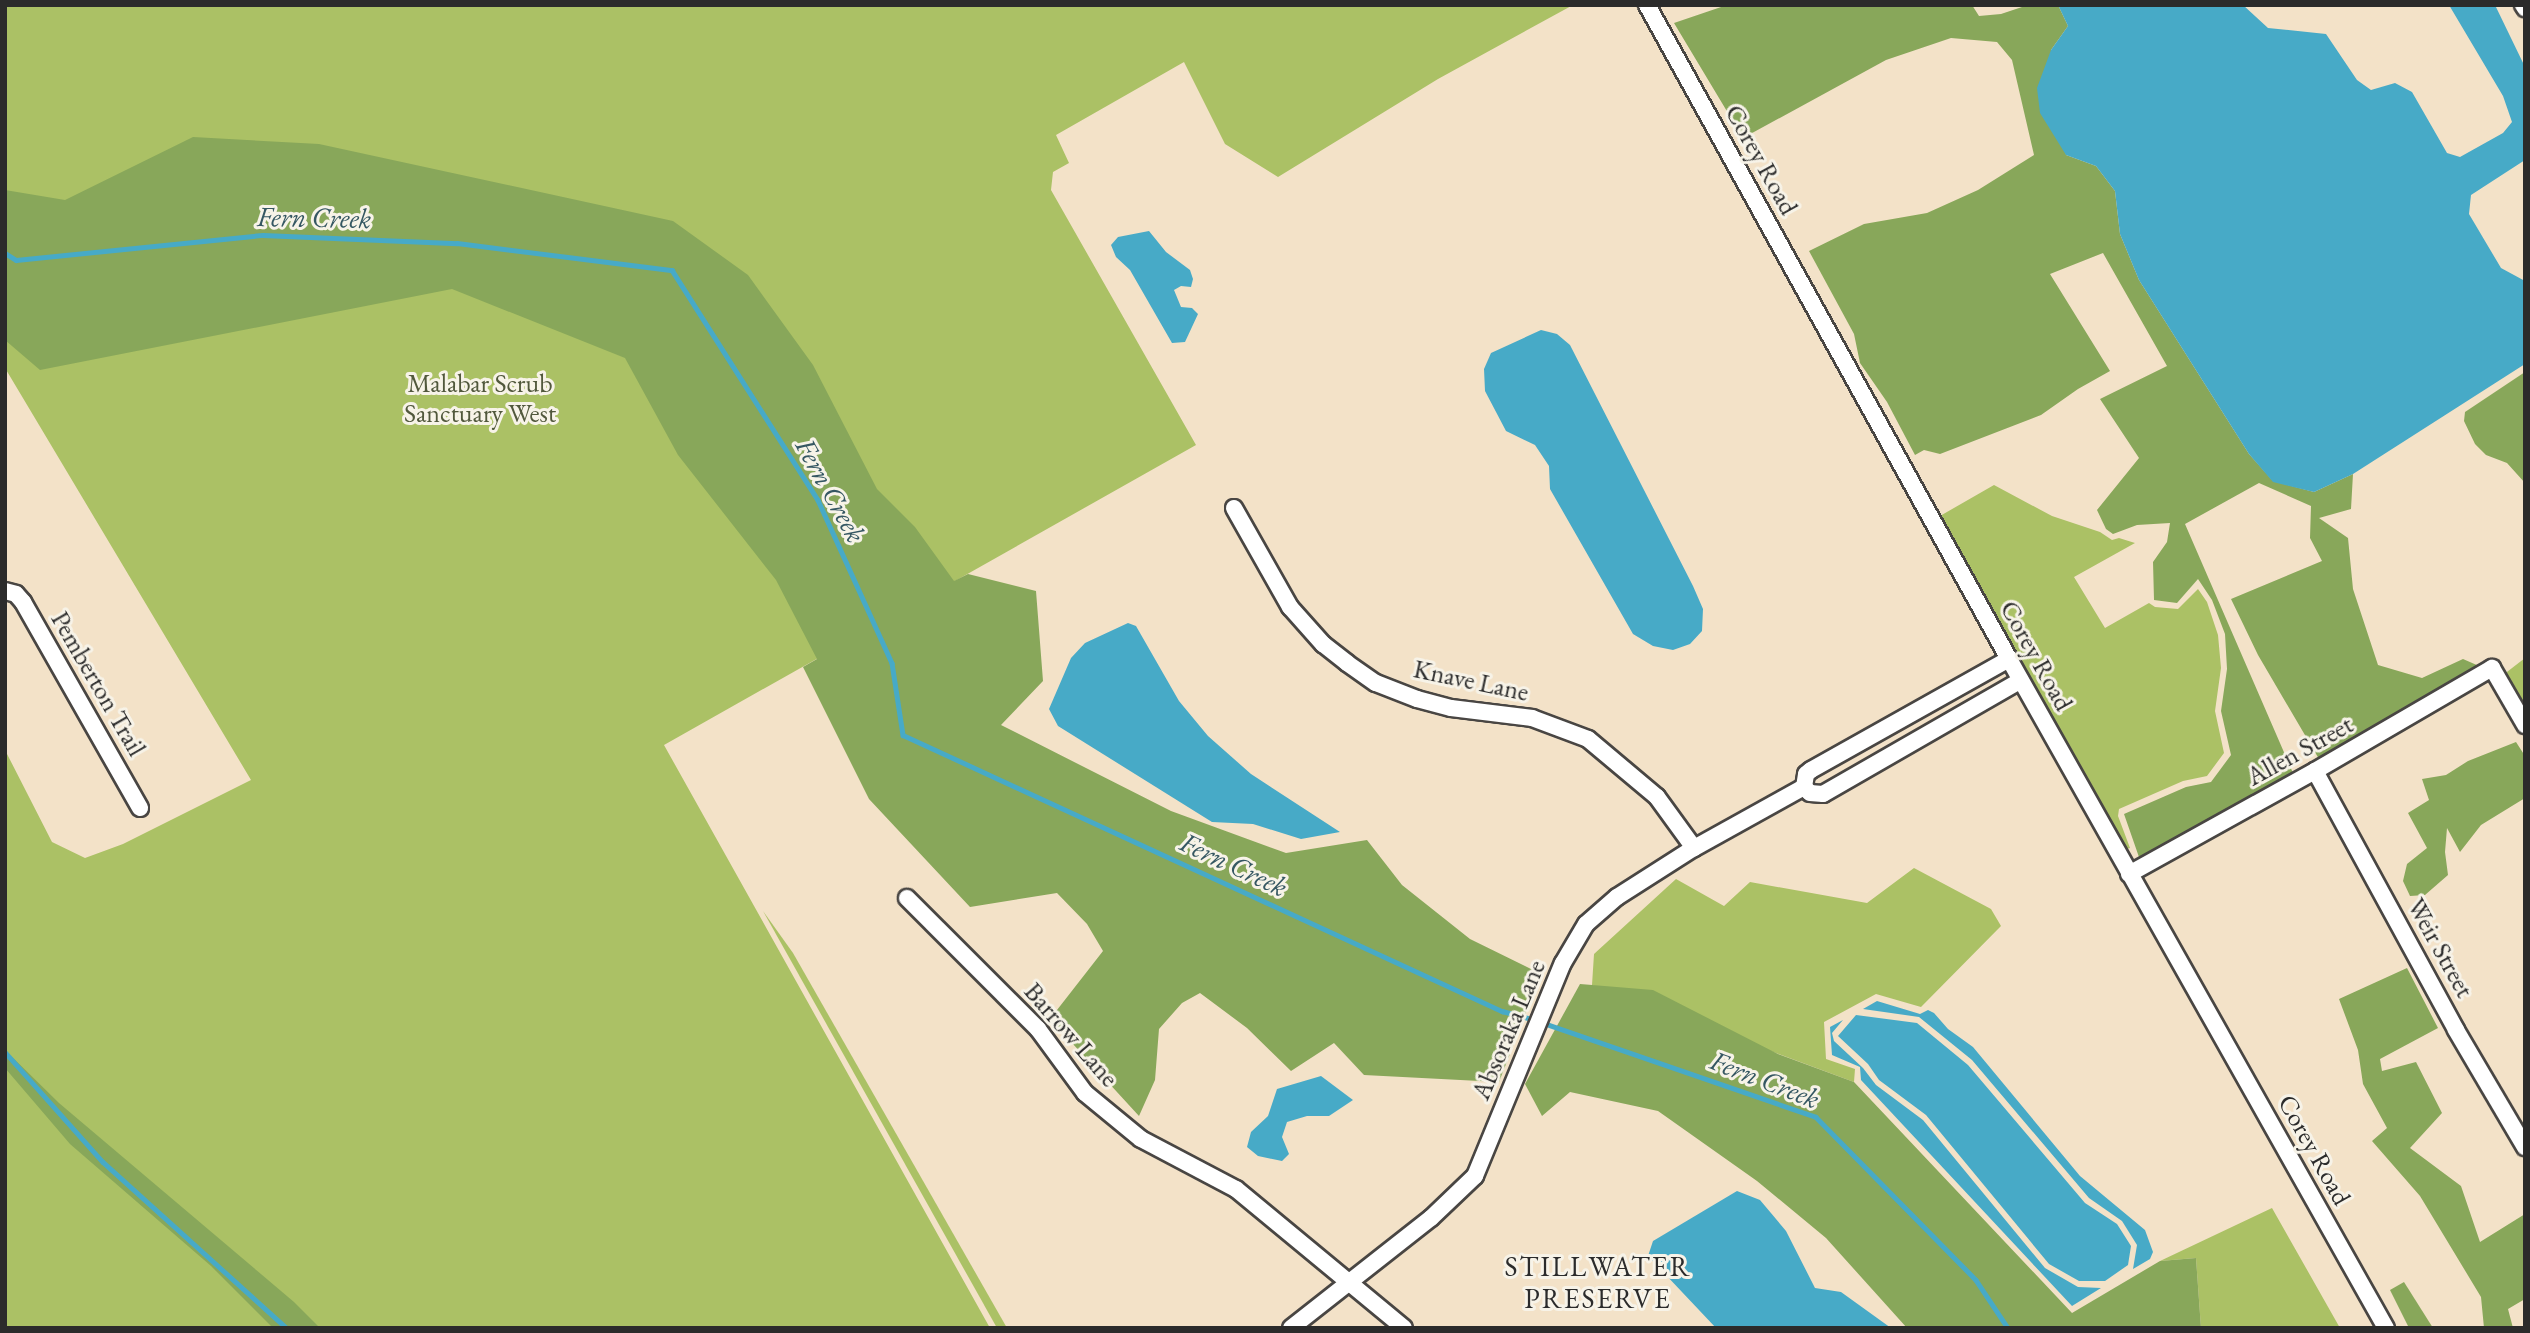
<!DOCTYPE html>
<style>
body{margin:0}
#map{position:relative;width:2530px;height:1333px;overflow:hidden;background:#f3e2c8;font-family:"EB Garamond",serif}
div>[style]{position:absolute}
.green>*{inset:0;background:#abc165}
.forest>*{inset:0;background:#88a75a}
.water>*{inset:0;background:#47aac7}
.stream>*{height:4.5px;margin:-2.25px;padding:0 2.25px;transform-origin:2.25px;border-radius:2.25px;background:#47aac7}
.roads{filter:drop-shadow(2px 0 #494643) drop-shadow(-2px 0 #494643) drop-shadow(0 2px #494643) drop-shadow(0 -2px #494643)}
.minor>*{height:16px;margin:-8px;padding:0 8px;transform-origin:8px;border-radius:8px;background:#fff}
span{translate:-50% -50%;white-space:nowrap;text-align:center;line-height:1.15;-webkit-text-stroke:6px #f7f3e8;paint-order:stroke}
.street-label{font-size:26px;color:#2b2b2b}
.park-label{font-size:26px;color:#51583c}
.water-label{font-size:28px;color:#355762;font-style:italic}
.neighbourhood-label{font-size:28px;color:#2b2b2b;letter-spacing:2px}
.frame{position:absolute;inset:0;border:7px solid #2b2b2b;pointer-events:none}
</style>
<div id="map">
<div class="green">
<div style="clip-path:polygon(5px 5px,1573px 5px,1438px 79px,1278px 177px,1225px 144px,1184px 62px,1056px 135px,1069px 163px,1053px 172px,1051px 190px,1196px 445px,664px 745px,990px 1328px,5px 1328px,5px 750px,52px 842px,85px 858px,123px 844px,251px 780px,5px 368px)"></div>
<div style="clip-path:polygon(1994px 485px,2052px 516px,2100px 532px,2112px 540px,2119px 538px,2135px 543px,2074px 577px,2105px 628px,2149px 603px,2155px 607px,2178px 609px,2198px 589px,2207px 602px,2218px 635px,2221px 668px,2215px 711px,2224px 753px,2207px 776px,2183px 781px,2119px 809px,2118px 816px,2130px 848px,2118px 852px,1933px 520px)"></div>
<div style="clip-path:polygon(2525px 658px,2525px 714px,2503px 675px)"></div>
<div style="clip-path:polygon(1914px 868px,1991px 909px,2001px 926px,1921px 1007px,1876px 994px,1824px 1022px,1826px 1059px,1855px 1069px,1854px 1082px,1592px 985px,1594px 954px,1676px 879px,1724px 906px,1750px 882px,1867px 903px)"></div>
<div style="clip-path:polygon(763px 911px,793px 953px,1007px 1328px,997px 1328px)"></div>
<div style="clip-path:polygon(2272px 1208px,2340px 1328px,2201px 1328px,2196px 1258px,2160px 1261px)"></div>
</div>
<div class="forest">
<div style="clip-path:polygon(1727px 5px,1972px 5px,1979px 16px,2001px 14px,2028px 5px,2059px 7px,2068px 26px,2051px 50px,2066px 155px,2096px 166px,2115px 191px,2120px 234px,2139px 280px,2249px 454px,2273px 481px,2314px 492px,2353px 474px,2351px 509px,2319px 518px,2348px 538px,2353px 589px,2378px 665px,2422px 678px,2463px 659px,2479px 666px,2319px 759px,2258px 655px,2231px 599px,2322px 561px,2310px 538px,2311px 506px,2259px 483px,2185px 524px,2293px 773px,2140px 860px,2124px 814px,2186px 787px,2211px 782px,2231px 755px,2221px 711px,2227px 669px,2225px 634px,2212px 600px,2198px 579px,2177px 603px,2154px 600px,2153px 562px,2167px 542px,2170px 523px,2137px 525px,2113px 534px,2106px 529px,2097px 510px,2139px 458px,2100px 399px,2167px 366px,2103px 253px,2050px 274px,2110px 371px,2078px 389px,2041px 415px,1940px 454px,1924px 450px,1915px 455px,1887px 402px,1860px 363px,1854px 334px,1809px 251px,1864px 224px,1927px 213px,1978px 190px,2034px 155px,2012px 60px,1997px 42px,1951px 38px,1886px 60px,1743px 138px,1674px 23px)"></div>
<div style="clip-path:polygon(193px 137px,319px 144px,673px 221px,748px 275px,813px 365px,877px 489px,915px 527px,954px 581px,968px 574px,1036px 591px,1043px 681px,1001px 725px,1171px 811px,1286px 853px,1367px 840px,1402px 885px,1470px 939px,1541px 974px,1499px 1082px,1364px 1075px,1334px 1043px,1291px 1071px,1247px 1028px,1200px 993px,1182px 1003px,1159px 1029px,1155px 1080px,1139px 1116px,1050px 1019px,1103px 951px,1087px 924px,1057px 893px,970px 907px,869px 799px,803px 667px,817px 659px,776px 580px,678px 455px,625px 358px,452px 289px,40px 370px,5px 340px,5px 190px,65px 200px)"></div>
<div style="clip-path:polygon(2525px 372px,2525px 483px,2507px 463px,2486px 455px,2475px 444px,2464px 421px,2465px 412px)"></div>
<div style="clip-path:polygon(2516px 742px,2525px 756px,2525px 798px,2481px 825px,2460px 852px,2447px 828px,2445px 852px,2448px 875px,2425px 895px,2410px 896px,2403px 881px,2407px 864px,2427px 848px,2408px 813px,2429px 800px,2422px 779px,2446px 775px,2468px 761px)"></div>
<div style="clip-path:polygon(2407px 968px,2438px 1028px,2380px 1059px,2382px 1071px,2416px 1062px,2442px 1113px,2410px 1148px,2461px 1186px,2480px 1242px,2525px 1214px,2525px 1299px,2508px 1309px,2513px 1328px,2484px 1328px,2481px 1297px,2420px 1196px,2372px 1141px,2387px 1128px,2363px 1084px,2358px 1050px,2339px 999px)"></div>
<div style="clip-path:polygon(1580px 984px,1653px 990px,1778px 1054px,1854px 1082px,2072px 1313px,2160px 1261px,2196px 1258px,2201px 1328px,1907px 1328px,1826px 1238px,1757px 1181px,1658px 1111px,1570px 1092px,1542px 1116px,1525px 1084px)"></div>
<div style="clip-path:polygon(5px 1050px,59px 1103px,294px 1302px,320px 1328px,273px 1328px,211px 1266px,70px 1144px,5px 1068px)"></div>
<div style="clip-path:polygon(2404px 1282px,2433px 1328px,2409px 1328px,2390px 1290px)"></div>
</div>
<div class="water">
<div style="clip-path:polygon(2049px 5px,2243px 5px,2268px 28px,2326px 34px,2357px 80px,2371px 90px,2395px 83px,2412px 92px,2447px 153px,2460px 157px,2503px 133px,2512px 122px,2503px 96px,2449px 5px,2495px 5px,2525px 67px,2525px 160px,2471px 195px,2469px 214px,2501px 268px,2525px 281px,2525px 364px,2353px 474px,2314px 492px,2273px 482px,2249px 454px,2139px 280px,2120px 234px,2115px 191px,2096px 166px,2066px 155px,2040px 113px,2037px 88px,2051px 50px,2068px 26px,2059px 7px)"></div>
<div style="clip-path:polygon(1149px 231px,1166px 252px,1190px 270px,1193px 279px,1191px 287px,1181px 286px,1174px 290px,1181px 307px,1192px 308px,1198px 314px,1185px 342px,1172px 343px,1130px 270px,1116px 257px,1111px 245px,1118px 237px)"></div>
<div style="clip-path:polygon(1541px 330px,1557px 334px,1570px 345px,1693px 586px,1703px 609px,1702px 631px,1690px 644px,1673px 650px,1653px 646px,1633px 634px,1550px 489px,1549px 466px,1535px 445px,1506px 431px,1485px 391px,1484px 369px,1491px 353px)"></div>
<div style="clip-path:polygon(1128px 623px,1136px 626px,1179px 701px,1208px 736px,1251px 774px,1340px 832px,1301px 839px,1253px 824px,1212px 822px,1058px 726px,1049px 709px,1071px 658px,1085px 643px)"></div>
<div style="clip-path:polygon(1877px 1001px,1920px 1014px,1928px 1010px,1934px 1013px,1948px 1029px,1973px 1047px,2080px 1176px,2145px 1230px,2153px 1252px,2150px 1259px,2133px 1269px,2137px 1245px,2122px 1221px,2089px 1198px,1972px 1060px,1919px 1017px,1863px 1009px)"></div>
<div style="clip-path:polygon(1856px 1015px,1917px 1023px,1968px 1065px,2085px 1203px,2117px 1224px,2131px 1246px,2128px 1265px,2105px 1281px,2079px 1281px,2049px 1264px,1926px 1115px,1879px 1080px,1868px 1064px,1838px 1036px)"></div>
<div style="clip-path:polygon(1843px 1020px,1832px 1033px,1834px 1041px,1863px 1068px,1876px 1085px,1923px 1120px,2045px 1268px,2078px 1287px,2101px 1288px,2072px 1306px,1861px 1080px,1860px 1067px,1832px 1055px,1830px 1027px)"></div>
<div style="clip-path:polygon(1321px 1076px,1353px 1100px,1329px 1116px,1307px 1116px,1287px 1122px,1282px 1137px,1289px 1154px,1282px 1161px,1258px 1156px,1247px 1147px,1251px 1132px,1268px 1116px,1277px 1089px)"></div>
<div style="clip-path:polygon(1737px 1191px,1760px 1200px,1786px 1231px,1815px 1288px,1841px 1292px,1891px 1328px,1716px 1328px,1648px 1256px,1653px 1241px)"></div>
</div>
<div class="stream">
<div style="left:5px;top:253px;width:13px;rotate:32deg"></div>
<div style="left:16px;top:260px;width:248px;rotate:-5.8deg"></div>
<div style="left:263px;top:235px;width:194px;rotate:2.4deg"></div>
<div style="left:457px;top:243px;width:217px;rotate:7.2deg"></div>
<div style="left:672px;top:270px;width:272px;rotate:57.6deg"></div>
<div style="left:818px;top:500px;width:179px;rotate:65.6deg"></div>
<div style="left:892px;top:663px;width:73px;rotate:81.3deg"></div>
<div style="left:903px;top:735px;width:660px;rotate:24.74deg"></div>
<div style="left:1502px;top:1011px;width:27px;rotate:15deg"></div>
<div style="left:1549px;top:1025px;width:282px;rotate:19deg"></div>
<div style="left:1816px;top:1117px;width:228px;rotate:45.5deg"></div>
<div style="left:1976px;top:1280px;width:58px;rotate:56.3deg"></div>
<div style="left:5px;top:1052px;width:147px;rotate:48.3deg"></div>
<div style="left:103px;top:1162px;width:248px;rotate:42.1deg"></div>
</div>
<div class="roads">
<div class="minor">
<div style="left:1647px;top:5px;width:748px;rotate:61.03deg"></div>
<div style="left:2009px;top:659px;width:768px;rotate:60.6deg"></div>
<div style="left:2523px;top:5px;width:4px;rotate:56deg"></div>
<div style="left:1234px;top:508px;width:114px;rotate:60.5deg"></div>
<div style="left:1290px;top:607px;width:50px;rotate:48.3deg"></div>
<div style="left:1323px;top:644px;width:31px;rotate:38deg"></div>
<div style="left:1347px;top:663px;width:35px;rotate:35deg"></div>
<div style="left:1376px;top:683px;width:44px;rotate:21.3deg"></div>
<div style="left:1417px;top:699px;width:35px;rotate:15deg"></div>
<div style="left:1451px;top:708px;width:82px;rotate:7deg"></div>
<div style="left:1532px;top:718px;width:60px;rotate:20.6deg"></div>
<div style="left:1588px;top:739px;width:90px;rotate:40deg"></div>
<div style="left:1657px;top:797px;width:63px;rotate:54deg"></div>
<div style="left:5px;top:591px;width:11px;rotate:15deg"></div>
<div style="left:16px;top:594px;width:11px;rotate:49deg"></div>
<div style="left:23px;top:602px;width:237px;rotate:60.4deg"></div>
<div style="left:2315px;top:771px;width:295px;rotate:61.4deg"></div>
<div style="left:2456px;top:1030px;width:136px;rotate:59.5deg"></div>
<div style="left:1804px;top:787px;width:8px;rotate:45deg"></div>
<div style="left:1810px;top:793px;width:13px;rotate:4deg"></div>
<div style="left:1823px;top:794px;width:228px;rotate:-29.9deg"></div>
<div style="left:1804px;top:787px;width:13px;rotate:-81deg"></div>
<div style="left:1806px;top:774px;width:6px;rotate:-39deg"></div>
<div style="left:1811px;top:770px;width:227px;rotate:-29.3deg"></div>
<div style="left:2129px;top:874px;width:213px;rotate:-29deg"></div>
<div style="left:2315px;top:771px;width:205px;rotate:-30.2deg"></div>
<div style="left:2492px;top:668px;width:66px;rotate:59.9deg"></div>
<div style="left:907px;top:898px;width:185px;rotate:45deg"></div>
<div style="left:1038px;top:1029px;width:79px;rotate:53.7deg"></div>
<div style="left:1085px;top:1093px;width:72px;rotate:39.4deg"></div>
<div style="left:1141px;top:1139px;width:107px;rotate:27.8deg"></div>
<div style="left:1236px;top:1189px;width:218px;rotate:39.6deg"></div>
<div style="left:1291px;top:1328px;width:178px;rotate:-38.2deg"></div>
<div style="left:1431px;top:1218px;width:61px;rotate:-43.7deg"></div>
<div style="left:1475px;top:1176px;width:230px;rotate:-67.6deg"></div>
<div style="left:1563px;top:963px;width:45px;rotate:-59.5deg"></div>
<div style="left:1586px;top:924px;width:41px;rotate:-41.1deg"></div>
<div style="left:1617px;top:897px;width:91px;rotate:-32.5deg"></div>
<div style="left:1694px;top:848px;width:126px;rotate:-29deg"></div>
</div>
</div>
<div class="street-label">
<span style="left:1761px;top:160px;rotate:61deg">Corey Road</span>
<span style="left:2036px;top:656px;rotate:61deg">Corey Road</span>
<span style="left:1471px;top:681px;rotate:12deg">Knave Lane</span>
<span style="left:98px;top:684px;rotate:60deg">Pemberton Trail</span>
<span style="left:2300px;top:751px;rotate:-29deg">Allen Street</span>
<span style="left:2440px;top:948px;rotate:61deg">Weir Street</span>
<span style="left:1509px;top:1030px;rotate:-67deg">Absoraka Lane</span>
<span style="left:1071px;top:1035px;rotate:49deg">Barrow Lane</span>
<span style="left:2314px;top:1150px;rotate:61deg">Corey Road</span>
</div>
<div class="park-label">
<span style="left:480px;top:399px">Malabar Scrub<br>Sanctuary West</span>
</div>
<div class="water-label">
<span style="left:314px;top:217px;rotate:1deg">Fern Creek</span>
<span style="left:831px;top:490px;rotate:61deg">Fern Creek</span>
<span style="left:1234px;top:864px;rotate:25deg">Fern Creek</span>
<span style="left:1765px;top:1079px;rotate:21deg">Fern Creek</span>
</div>
<div class="neighbourhood-label">
<span style="left:1598px;top:1282px">STILLWATER<br>PRESERVE</span>
</div>
<div class="frame"></div>
</div>
